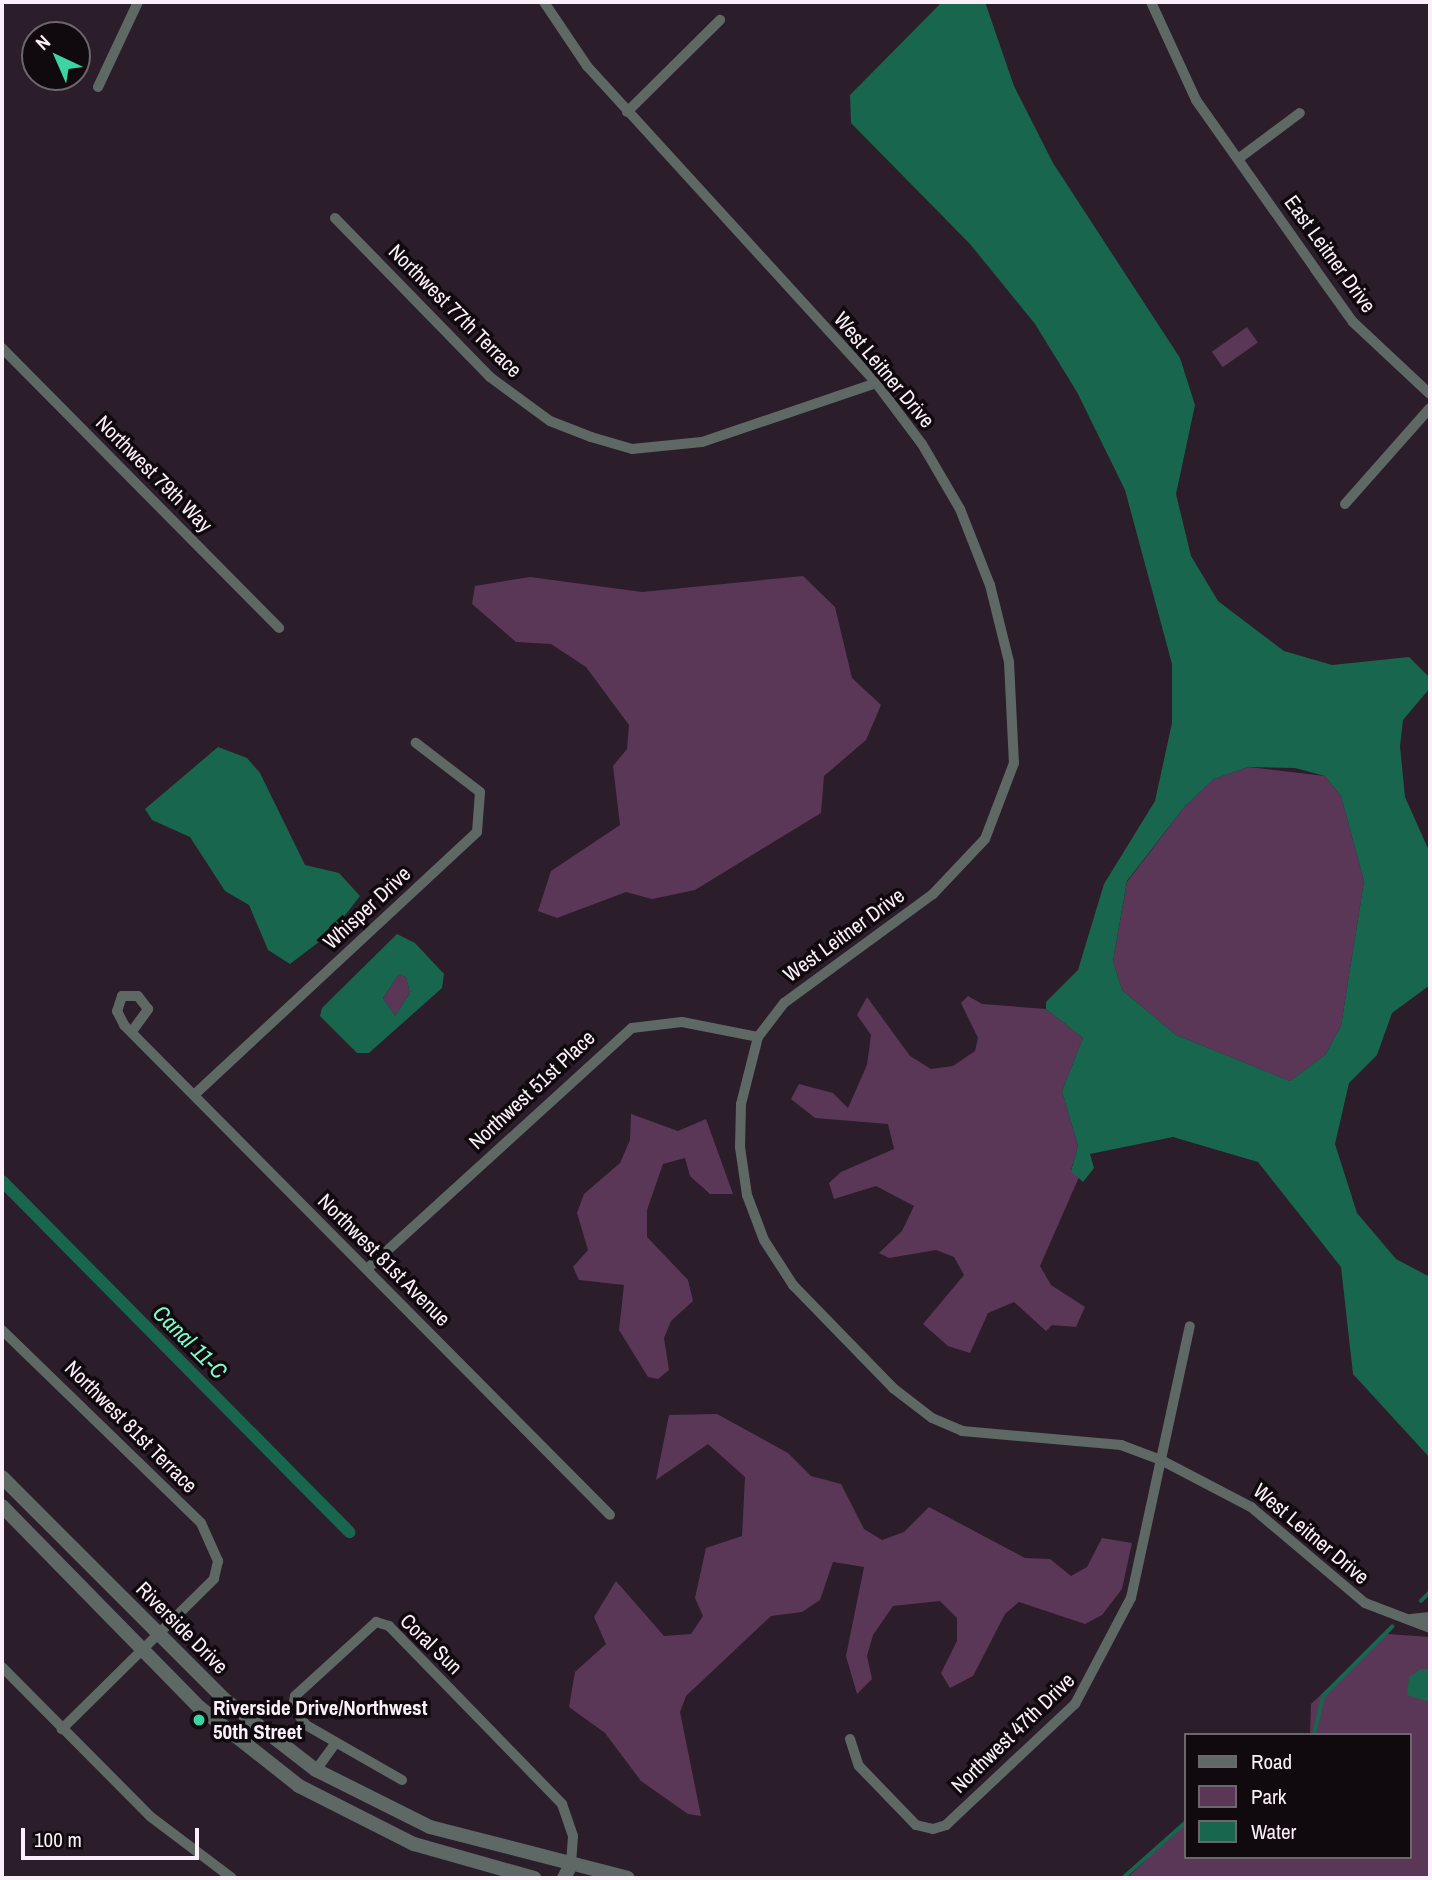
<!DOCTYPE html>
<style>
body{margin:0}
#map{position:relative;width:1432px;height:1880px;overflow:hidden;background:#2c1d2a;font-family:"Archivo Narrow",sans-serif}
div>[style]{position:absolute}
.green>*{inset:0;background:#5a3756;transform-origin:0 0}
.water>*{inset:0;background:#18664d}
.stream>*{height:3.5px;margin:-1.75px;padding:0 1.75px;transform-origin:1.75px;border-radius:1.75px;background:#18664d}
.canal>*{height:12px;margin:-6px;padding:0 6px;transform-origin:6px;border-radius:6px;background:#18664d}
.minor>*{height:10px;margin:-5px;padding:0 5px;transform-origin:5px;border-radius:5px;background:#5e6864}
.tertiary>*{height:14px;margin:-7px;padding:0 7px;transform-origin:7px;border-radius:7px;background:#5e6864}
.dots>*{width:19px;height:19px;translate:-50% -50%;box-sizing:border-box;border:4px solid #100a0f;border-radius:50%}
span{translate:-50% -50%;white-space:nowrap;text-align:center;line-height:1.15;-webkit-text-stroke:7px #100a0f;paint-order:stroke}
.street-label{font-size:21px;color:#fbf0f9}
.poi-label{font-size:21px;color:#fbf0f9;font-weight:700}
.left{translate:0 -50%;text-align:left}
.water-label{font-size:23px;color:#7cffcf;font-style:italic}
.frame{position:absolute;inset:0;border:4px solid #fbf0f9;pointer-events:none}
.legend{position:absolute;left:1184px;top:1733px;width:228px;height:126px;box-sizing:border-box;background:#100a0f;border:2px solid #6e666d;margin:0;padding:9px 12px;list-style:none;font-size:21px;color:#fbf0f9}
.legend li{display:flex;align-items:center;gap:14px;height:35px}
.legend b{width:35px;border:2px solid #6e666d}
.north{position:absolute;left:21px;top:21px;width:70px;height:70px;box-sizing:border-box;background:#100a0f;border:2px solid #6e666d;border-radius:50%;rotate:316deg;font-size:19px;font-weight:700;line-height:28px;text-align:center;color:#fbf0f9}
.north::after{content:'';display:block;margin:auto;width:24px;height:32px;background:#3cd4a3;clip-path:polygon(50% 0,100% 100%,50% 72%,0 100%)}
.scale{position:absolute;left:21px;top:1828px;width:178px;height:32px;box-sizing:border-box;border:4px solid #fbf0f9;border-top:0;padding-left:9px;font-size:21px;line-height:24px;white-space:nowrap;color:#fbf0f9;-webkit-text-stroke:5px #100a0f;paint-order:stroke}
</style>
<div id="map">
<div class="green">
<div style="left:1247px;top:327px;width:19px;height:43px;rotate:55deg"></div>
<div style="clip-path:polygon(803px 576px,835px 607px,852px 678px,881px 705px,866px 740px,824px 776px,821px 813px,695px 890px,652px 899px,626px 892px,557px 918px,538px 911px,551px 871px,620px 825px,613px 766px,627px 749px,629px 725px,586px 667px,551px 644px,516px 642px,472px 604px,475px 586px,530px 577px,642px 592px)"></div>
<div style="clip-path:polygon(1248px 767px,1325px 776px,1341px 796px,1364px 881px,1341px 1026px,1325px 1055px,1290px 1081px,1176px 1035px,1122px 990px,1113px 961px,1127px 882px,1185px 806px,1214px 779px)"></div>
<div style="clip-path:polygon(399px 974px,406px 977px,410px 993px,395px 1016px,383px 998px)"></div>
<div style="clip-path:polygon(968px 996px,982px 1004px,1046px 1009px,1083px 1038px,1062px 1091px,1078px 1146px,1071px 1170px,1079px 1177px,1040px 1266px,1051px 1285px,1085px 1307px,1076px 1327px,1052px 1325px,1046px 1331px,1014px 1302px,988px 1313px,970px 1353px,948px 1346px,923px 1324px,964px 1275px,954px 1257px,936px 1250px,889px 1258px,879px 1253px,902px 1231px,914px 1206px,876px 1186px,834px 1199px,829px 1183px,841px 1172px,894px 1149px,888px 1124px,815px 1118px,791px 1099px,799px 1084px,833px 1093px,848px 1108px,867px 1065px,871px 1035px,857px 1015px,867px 997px,910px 1056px,931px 1069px,953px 1066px,975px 1051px,978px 1038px,961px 1003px)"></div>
<div style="clip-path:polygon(631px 1114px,678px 1131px,706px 1119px,733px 1194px,710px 1194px,690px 1176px,685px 1158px,663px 1164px,647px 1210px,647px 1237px,688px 1280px,693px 1301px,671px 1321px,664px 1338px,669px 1370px,658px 1379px,648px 1377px,619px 1330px,624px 1285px,579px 1280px,573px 1267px,588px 1250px,577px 1213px,584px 1194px,620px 1163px,630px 1140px)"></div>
<div style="clip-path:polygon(717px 1414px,788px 1453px,811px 1476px,841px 1484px,864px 1529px,882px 1540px,904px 1532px,929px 1507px,1025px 1558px,1050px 1559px,1071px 1576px,1087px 1567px,1102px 1538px,1132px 1543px,1122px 1589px,1102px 1615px,1085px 1624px,1019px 1602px,1005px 1614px,973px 1676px,950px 1688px,941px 1673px,957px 1641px,957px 1618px,940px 1601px,893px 1606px,873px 1635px,867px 1656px,872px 1679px,857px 1694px,846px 1656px,864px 1567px,833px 1562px,820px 1600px,802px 1612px,771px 1616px,686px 1696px,680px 1712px,701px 1816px,688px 1814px,641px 1781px,605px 1733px,569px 1707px,575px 1672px,606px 1644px,594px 1617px,616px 1581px,664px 1636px,691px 1634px,703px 1616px,695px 1598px,706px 1548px,742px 1536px,745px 1477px,708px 1444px,656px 1480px,669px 1415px)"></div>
<div style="clip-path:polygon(1387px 1634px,1430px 1637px,1430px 1878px,1127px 1878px,1185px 1823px,1185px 1857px,1409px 1857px,1409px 1735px,1310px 1735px,1311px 1704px)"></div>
</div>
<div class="water">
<div style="clip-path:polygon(evenodd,942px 2px,985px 2px,1014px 86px,1053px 163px,1180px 358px,1195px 405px,1176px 494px,1191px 556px,1218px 601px,1284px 651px,1332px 665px,1409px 657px,1430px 678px,1430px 688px,1403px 720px,1400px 746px,1405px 797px,1430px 853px,1430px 985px,1392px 1013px,1377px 1055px,1349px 1083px,1335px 1144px,1357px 1213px,1396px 1259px,1430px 1277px,1430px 1458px,1353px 1374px,1341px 1267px,1258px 1162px,1173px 1137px,1090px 1154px,1094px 1168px,1083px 1182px,1071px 1171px,1078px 1146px,1062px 1091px,1083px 1038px,1046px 1009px,1046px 1002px,1078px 970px,1104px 884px,1155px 801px,1172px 723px,1172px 664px,1125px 490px,1077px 392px,1035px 324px,970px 244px,851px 123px,850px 95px,942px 2px,1248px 767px,1295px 768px,1325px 776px,1341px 796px,1364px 881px,1341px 1026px,1325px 1055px,1290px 1081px,1176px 1035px,1122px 990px,1113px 961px,1127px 881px,1185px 806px,1214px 779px,1248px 767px)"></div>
<div style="clip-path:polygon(218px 747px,247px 758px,260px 773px,305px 865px,339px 873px,360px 896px,332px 932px,290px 964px,268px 950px,249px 905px,225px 891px,190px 837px,152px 820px,145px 809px)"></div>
<div style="clip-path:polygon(evenodd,397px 934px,415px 943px,444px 974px,442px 988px,369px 1053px,357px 1053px,320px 1016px,322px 1008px,397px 934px,399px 974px,406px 977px,410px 993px,395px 1016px,383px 998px,399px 974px)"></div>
<div style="clip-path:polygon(1421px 1669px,1430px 1669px,1430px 1702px,1407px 1695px,1409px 1677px)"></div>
</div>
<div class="stream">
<div style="left:1421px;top:1601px;width:13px;rotate:-45deg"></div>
<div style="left:1314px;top:1735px;width:40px;rotate:-77deg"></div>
<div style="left:1323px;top:1696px;width:98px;rotate:-45deg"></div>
<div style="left:1123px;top:1878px;width:83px;rotate:-41.6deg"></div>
</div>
<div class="canal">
<div style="left:2px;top:1181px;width:494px;rotate:45.3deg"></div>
</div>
<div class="minor">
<div style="left:544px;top:2px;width:77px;rotate:56.1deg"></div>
<div style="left:587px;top:66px;width:429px;rotate:47.6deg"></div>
<div style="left:876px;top:383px;width:76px;rotate:53deg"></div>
<div style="left:922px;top:444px;width:75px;rotate:59.7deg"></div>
<div style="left:960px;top:509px;width:82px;rotate:68.5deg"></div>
<div style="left:990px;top:585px;width:79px;rotate:76.1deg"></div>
<div style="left:1009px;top:662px;width:101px;rotate:87.2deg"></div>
<div style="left:1014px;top:763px;width:81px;rotate:110.9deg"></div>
<div style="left:985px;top:839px;width:76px;rotate:133.4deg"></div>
<div style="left:933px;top:894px;width:185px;rotate:143.8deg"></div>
<div style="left:784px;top:1003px;width:43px;rotate:127.4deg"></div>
<div style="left:758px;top:1037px;width:69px;rotate:104.2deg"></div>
<div style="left:741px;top:1104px;width:43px;rotate:91.3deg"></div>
<div style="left:740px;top:1147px;width:49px;rotate:81.7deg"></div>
<div style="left:747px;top:1195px;width:48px;rotate:69.3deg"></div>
<div style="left:764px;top:1240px;width:54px;rotate:57.2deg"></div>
<div style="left:793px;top:1285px;width:144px;rotate:45.8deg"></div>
<div style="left:893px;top:1388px;width:49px;rotate:37.6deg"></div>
<div style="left:932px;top:1418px;width:33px;rotate:23deg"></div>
<div style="left:962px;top:1431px;width:160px;rotate:5deg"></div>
<div style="left:1121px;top:1445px;width:43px;rotate:20.6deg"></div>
<div style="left:1161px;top:1460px;width:102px;rotate:27.6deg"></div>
<div style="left:1251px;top:1507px;width:149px;rotate:40.1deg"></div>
<div style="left:1365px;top:1603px;width:70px;rotate:21deg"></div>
<div style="left:1151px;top:2px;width:108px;rotate:65.3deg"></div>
<div style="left:1196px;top:100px;width:207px;rotate:54.8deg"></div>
<div style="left:1315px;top:269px;width:65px;rotate:54.4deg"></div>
<div style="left:1353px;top:322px;width:105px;rotate:43.1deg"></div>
<div style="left:98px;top:87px;width:94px;rotate:-64.8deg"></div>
<div style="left:627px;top:112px;width:131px;rotate:-44.7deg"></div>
<div style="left:1238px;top:159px;width:77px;rotate:-36.6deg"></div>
<div style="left:335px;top:218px;width:222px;rotate:45.7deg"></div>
<div style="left:490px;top:377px;width:74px;rotate:36.3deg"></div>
<div style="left:550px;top:421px;width:44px;rotate:21.3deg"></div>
<div style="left:591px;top:437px;width:43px;rotate:16.3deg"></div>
<div style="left:632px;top:449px;width:70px;rotate:-5.7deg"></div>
<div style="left:702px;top:442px;width:184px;rotate:-18.7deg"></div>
<div style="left:2px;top:348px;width:394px;rotate:45.3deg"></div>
<div style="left:1345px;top:504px;width:128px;rotate:-48.5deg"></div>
<div style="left:133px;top:1030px;width:26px;rotate:-54deg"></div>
<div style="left:148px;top:1009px;width:16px;rotate:-128deg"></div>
<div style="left:138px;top:996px;width:16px;rotate:180deg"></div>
<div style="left:122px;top:996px;width:16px;rotate:108deg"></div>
<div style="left:117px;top:1011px;width:16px;rotate:63deg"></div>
<div style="left:124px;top:1025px;width:690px;rotate:45.23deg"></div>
<div style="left:194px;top:1095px;width:386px;rotate:-42.9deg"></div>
<div style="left:477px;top:832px;width:40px;rotate:-85.7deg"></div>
<div style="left:480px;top:792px;width:81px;rotate:-142.6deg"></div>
<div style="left:367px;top:1269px;width:358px;rotate:-42.3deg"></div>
<div style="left:632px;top:1028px;width:50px;rotate:-6.8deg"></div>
<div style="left:682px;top:1022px;width:77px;rotate:11.2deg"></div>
<div style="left:2px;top:1330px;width:277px;rotate:44.1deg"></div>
<div style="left:201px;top:1523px;width:42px;rotate:65.9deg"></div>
<div style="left:218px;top:1561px;width:18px;rotate:103deg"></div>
<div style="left:214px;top:1579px;width:214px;rotate:135.4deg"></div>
<div style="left:1411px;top:1619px;width:19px;rotate:-6deg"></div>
<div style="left:2px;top:1667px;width:211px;rotate:45.2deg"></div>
<div style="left:151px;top:1817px;width:101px;rotate:37deg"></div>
<div style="left:850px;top:1739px;width:28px;rotate:72deg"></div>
<div style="left:859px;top:1766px;width:82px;rotate:46deg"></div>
<div style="left:916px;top:1825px;width:17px;rotate:13deg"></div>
<div style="left:933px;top:1829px;width:14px;rotate:-17deg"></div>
<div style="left:946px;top:1825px;width:177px;rotate:-43.2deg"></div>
<div style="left:1075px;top:1704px;width:120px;rotate:-62.2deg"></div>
<div style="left:1131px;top:1598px;width:278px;rotate:-77.8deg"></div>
<div style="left:316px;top:1770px;width:32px;rotate:-54deg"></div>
<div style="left:402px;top:1780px;width:111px;rotate:-150.2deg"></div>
<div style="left:306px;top:1725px;width:22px;rotate:-126deg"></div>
<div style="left:293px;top:1707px;width:11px;rotate:-80deg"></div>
<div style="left:295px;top:1696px;width:110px;rotate:-42.4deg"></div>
<div style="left:376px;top:1622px;width:14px;rotate:17deg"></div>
<div style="left:389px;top:1626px;width:248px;rotate:45.8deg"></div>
<div style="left:562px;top:1804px;width:34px;rotate:71deg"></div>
<div style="left:573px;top:1836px;width:29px;rotate:94deg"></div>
</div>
<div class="tertiary">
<div style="left:2px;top:1477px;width:314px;rotate:45deg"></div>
<div style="left:224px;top:1699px;width:116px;rotate:37.7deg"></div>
<div style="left:316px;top:1770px;width:127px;rotate:26.6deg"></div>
<div style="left:430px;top:1827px;width:204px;rotate:14.4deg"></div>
<div style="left:2px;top:1506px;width:281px;rotate:45.6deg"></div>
<div style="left:199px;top:1707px;width:127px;rotate:38.3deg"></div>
<div style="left:299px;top:1786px;width:129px;rotate:26.8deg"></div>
<div style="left:414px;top:1844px;width:125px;rotate:15.8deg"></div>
<div style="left:564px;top:1878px;width:15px;rotate:-62deg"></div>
</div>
<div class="dots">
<div style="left:199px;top:1720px;background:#3cd4a3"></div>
</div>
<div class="street-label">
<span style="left:1330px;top:254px;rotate:54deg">East Leitner Drive</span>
<span style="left:455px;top:311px;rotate:45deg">Northwest 77th Terrace</span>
<span style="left:884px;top:370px;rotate:50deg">West Leitner Drive</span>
<span style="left:154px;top:474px;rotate:45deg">Northwest 79th Way</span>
<span style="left:367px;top:908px;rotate:-43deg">Whisper Drive</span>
<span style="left:844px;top:935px;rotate:-36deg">West Leitner Drive</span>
<span style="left:532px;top:1090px;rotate:-43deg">Northwest 51st Place</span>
<span style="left:384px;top:1260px;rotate:45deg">Northwest 81st Avenue</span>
<span style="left:131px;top:1427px;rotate:45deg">Northwest 81st Terrace</span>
<span style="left:1311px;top:1534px;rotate:40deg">West Leitner Drive</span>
<span style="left:182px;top:1628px;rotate:45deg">Riverside Drive</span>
<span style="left:431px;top:1644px;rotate:44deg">Coral Sun</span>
<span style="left:1013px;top:1733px;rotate:-44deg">Northwest 47th Drive</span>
</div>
<div class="poi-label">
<span class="left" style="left:213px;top:1720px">Riverside Drive/Northwest<br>50th Street</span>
</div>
<div class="water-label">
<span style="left:190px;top:1342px;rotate:45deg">Canal 11-C</span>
</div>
<div class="frame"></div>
<ul class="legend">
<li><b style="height:9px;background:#5e6864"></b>Road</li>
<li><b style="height:19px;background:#5a3756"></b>Park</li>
<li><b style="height:19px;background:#18664d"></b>Water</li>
</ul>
<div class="north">N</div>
<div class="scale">100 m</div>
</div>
